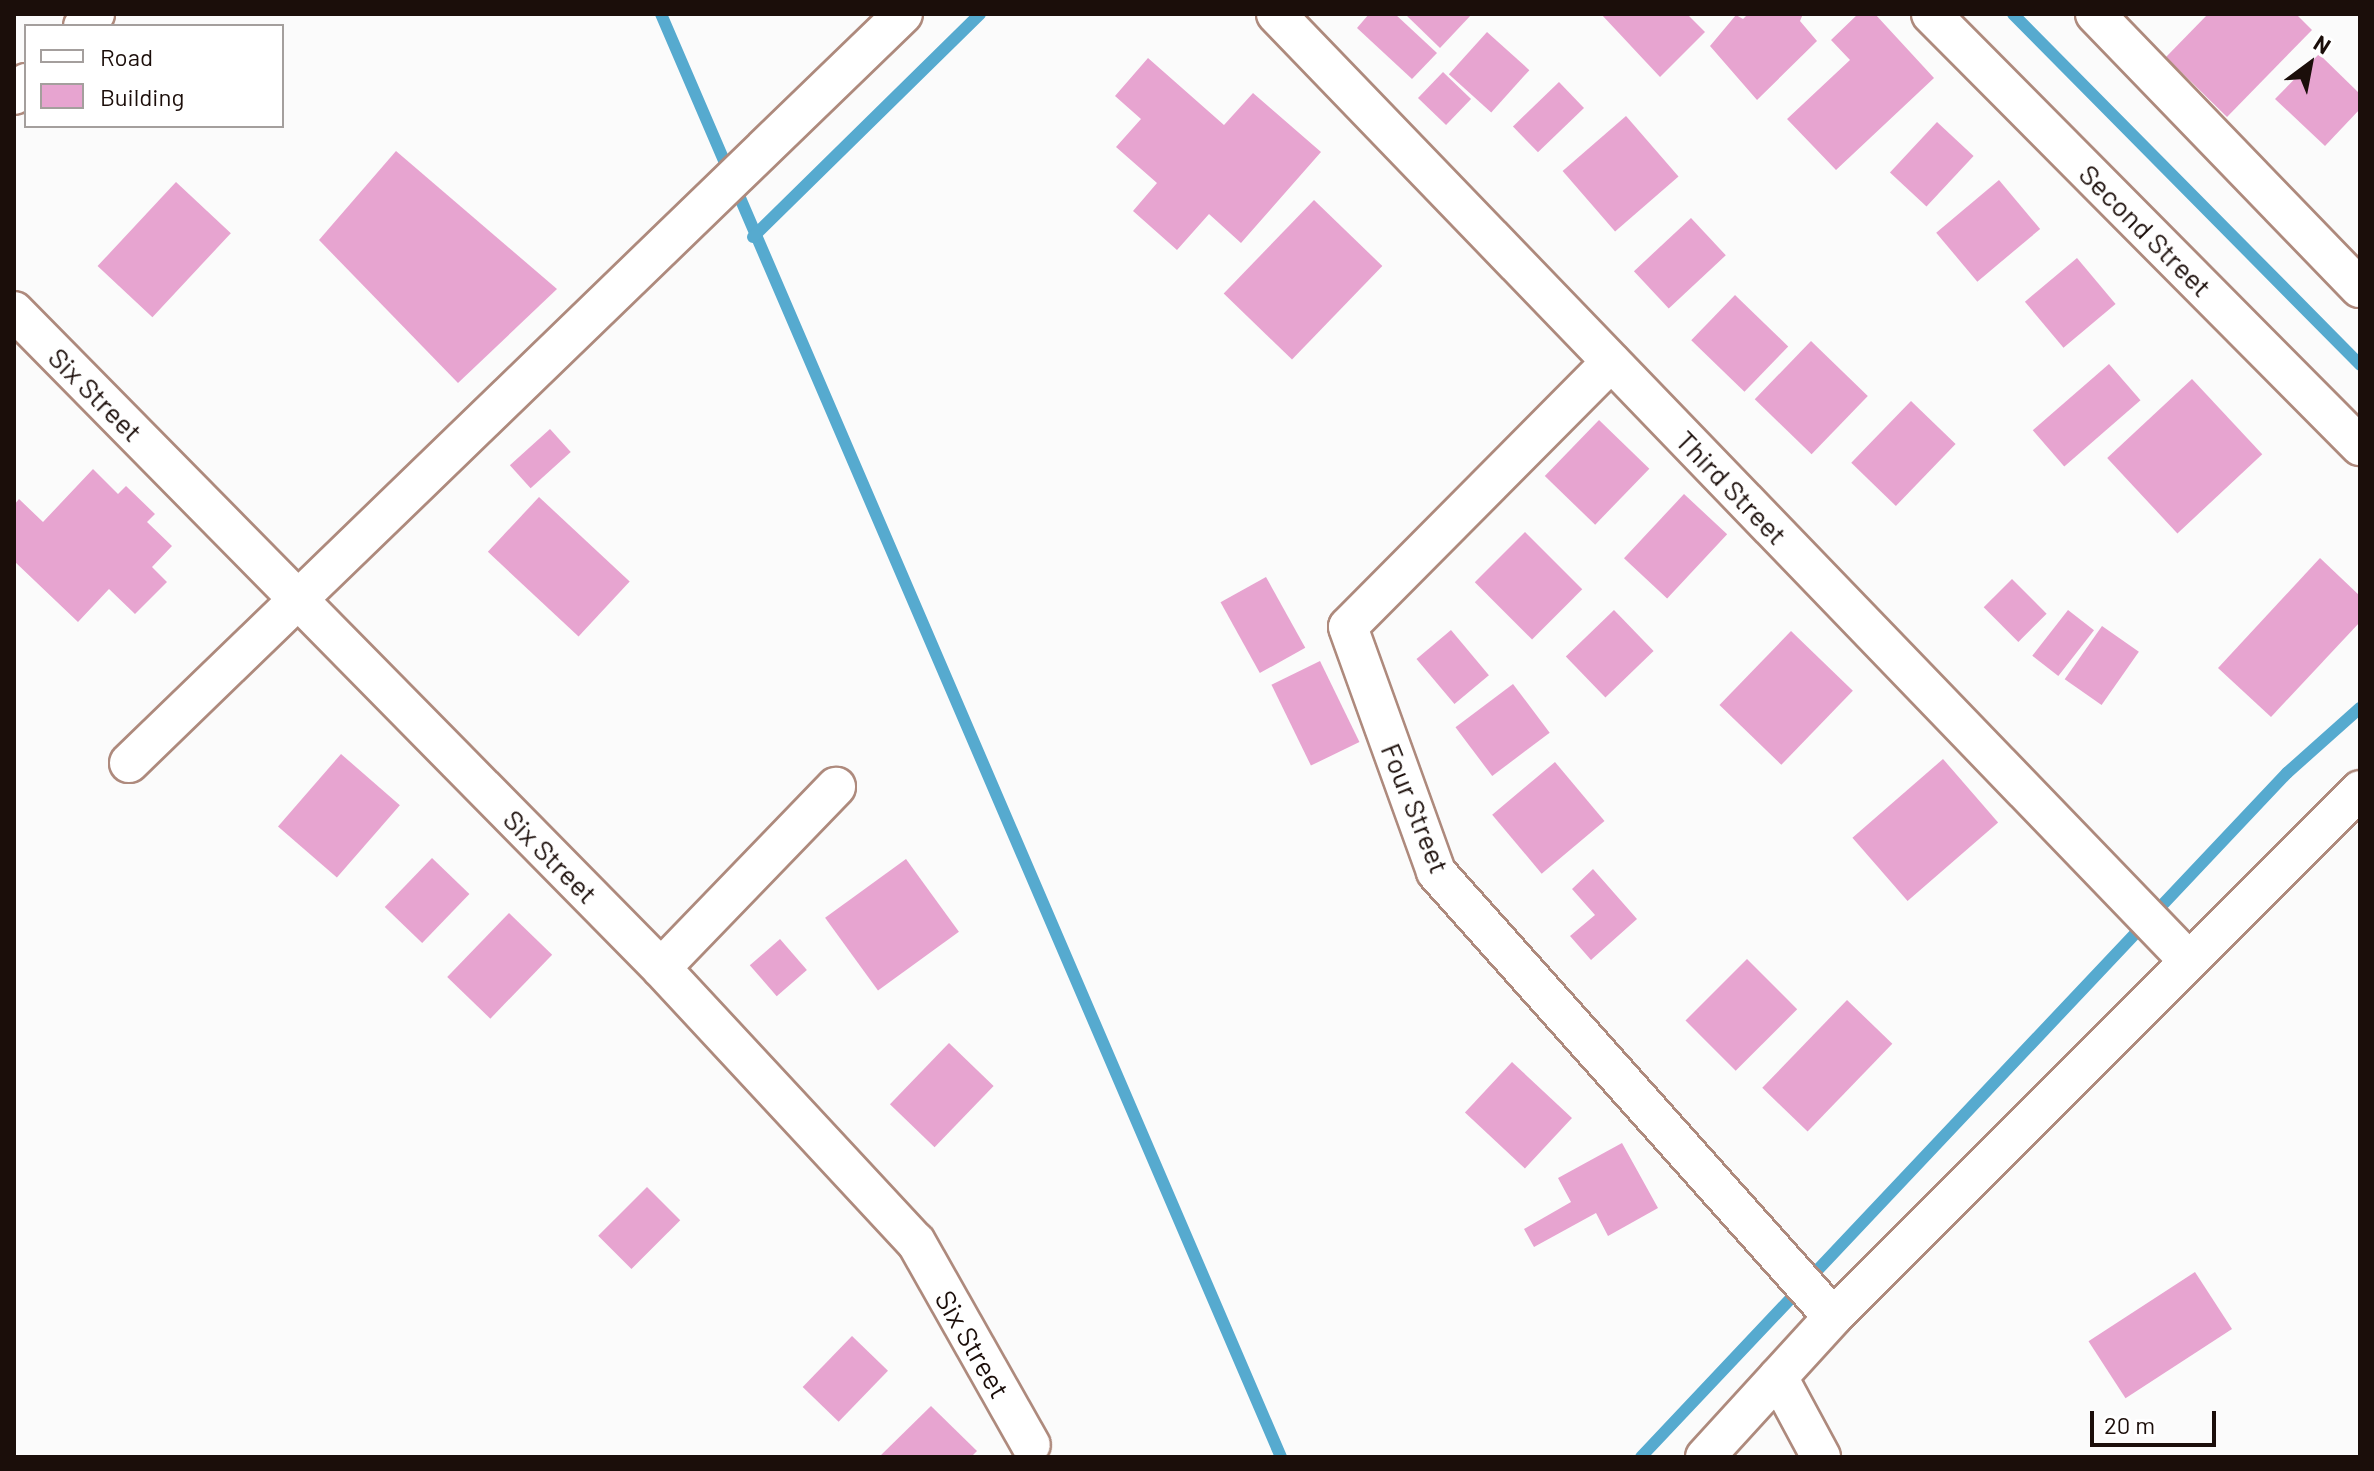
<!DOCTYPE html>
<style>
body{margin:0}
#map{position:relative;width:2374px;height:1471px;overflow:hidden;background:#fbfbfb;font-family:Barlow,sans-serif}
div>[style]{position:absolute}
.stream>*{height:12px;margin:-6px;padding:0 6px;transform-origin:6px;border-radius:6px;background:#56aacf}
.building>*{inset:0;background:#e7a4d0;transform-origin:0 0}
.roads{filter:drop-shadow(2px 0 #ae8a7d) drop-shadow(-2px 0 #ae8a7d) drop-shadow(0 2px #ae8a7d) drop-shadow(0 -2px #ae8a7d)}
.minor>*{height:38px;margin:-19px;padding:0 19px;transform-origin:19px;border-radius:19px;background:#fff}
span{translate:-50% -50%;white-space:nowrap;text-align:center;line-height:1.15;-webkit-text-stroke:6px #fff;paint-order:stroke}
.street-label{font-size:28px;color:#1b0e0a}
.frame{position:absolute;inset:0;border:16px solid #1b0e0a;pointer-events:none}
.legend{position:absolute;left:24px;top:24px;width:260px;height:104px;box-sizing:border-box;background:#fff;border:2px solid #a49f9d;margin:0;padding:10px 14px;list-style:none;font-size:24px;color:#1b0e0a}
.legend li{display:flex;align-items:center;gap:16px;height:40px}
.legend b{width:40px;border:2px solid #a49f9d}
.north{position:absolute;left:2270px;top:24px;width:80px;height:80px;-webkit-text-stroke:6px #fff;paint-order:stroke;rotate:32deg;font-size:22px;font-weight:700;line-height:32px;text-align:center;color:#1b0e0a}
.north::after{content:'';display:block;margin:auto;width:28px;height:36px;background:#1b0e0a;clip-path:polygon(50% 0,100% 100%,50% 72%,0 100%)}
.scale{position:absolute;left:2090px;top:1411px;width:126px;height:36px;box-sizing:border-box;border:4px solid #1b0e0a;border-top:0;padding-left:10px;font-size:24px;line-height:28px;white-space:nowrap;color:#1b0e0a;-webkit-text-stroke:6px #fff;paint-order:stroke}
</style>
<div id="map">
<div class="stream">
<div style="left:661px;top:14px;width:1571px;rotate:66.75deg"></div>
<div style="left:2013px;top:14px;width:494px;rotate:45.3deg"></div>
<div style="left:753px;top:237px;width:318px;rotate:-44.5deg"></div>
<div style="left:1641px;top:1457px;width:941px;rotate:-46.64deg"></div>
<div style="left:2287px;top:773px;width:98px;rotate:-41.7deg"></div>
</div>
<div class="building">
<div style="clip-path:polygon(1369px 14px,1395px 14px,1437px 53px,1412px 79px,1357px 28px)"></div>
<div style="clip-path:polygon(1405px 14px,1472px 14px,1440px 48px)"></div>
<div style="clip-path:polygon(1601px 14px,1687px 14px,1705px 32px,1660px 77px)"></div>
<div style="clip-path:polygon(1748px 14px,1803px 14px,1800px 21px,1817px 41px,1757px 100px,1710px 46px,1736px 15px,1743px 19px)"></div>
<div style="clip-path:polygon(1858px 14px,1875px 14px,1934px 78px,1836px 170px,1787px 119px,1850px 60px,1831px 40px)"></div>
<div style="clip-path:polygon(2208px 14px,2296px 14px,2312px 30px,2227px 117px,2166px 57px)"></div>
<div style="left:1487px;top:32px;width:57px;height:57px;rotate:42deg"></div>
<div style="clip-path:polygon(2319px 54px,2360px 94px,2360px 109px,2325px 146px,2275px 99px)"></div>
<div style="clip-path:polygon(1148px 58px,1224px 125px,1253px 93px,1321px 152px,1241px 243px,1209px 214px,1177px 250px,1133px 211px,1157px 183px,1116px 147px,1141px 119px,1115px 96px)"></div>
<div style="left:1443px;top:72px;width:39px;height:36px;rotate:44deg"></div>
<div style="left:1559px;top:82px;width:36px;height:64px;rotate:46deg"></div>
<div style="left:1626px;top:116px;width:80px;height:84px;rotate:49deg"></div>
<div style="left:1937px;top:122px;width:50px;height:69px;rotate:43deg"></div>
<div style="clip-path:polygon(396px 151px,557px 289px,458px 383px,319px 240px)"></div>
<div style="left:1999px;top:180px;width:64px;height:82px;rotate:50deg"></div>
<div style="left:176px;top:182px;width:75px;height:115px;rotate:43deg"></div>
<div style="left:1314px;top:200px;width:95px;height:130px;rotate:44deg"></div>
<div style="left:1691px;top:218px;width:51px;height:78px;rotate:47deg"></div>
<div style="left:2077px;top:258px;width:60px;height:68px;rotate:50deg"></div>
<div style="left:1735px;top:295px;width:74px;height:63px;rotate:44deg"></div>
<div style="left:1811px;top:341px;width:79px;height:81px;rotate:44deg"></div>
<div style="left:2109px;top:364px;width:48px;height:101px;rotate:49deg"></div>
<div style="left:2192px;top:379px;width:103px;height:116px;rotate:47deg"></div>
<div style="left:1911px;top:401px;width:62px;height:86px;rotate:44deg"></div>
<div style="left:1599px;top:420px;width:70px;height:78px;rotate:44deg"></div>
<div style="left:550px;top:429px;width:31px;height:54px;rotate:48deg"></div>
<div style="clip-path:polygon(93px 469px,118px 494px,126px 486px,155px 514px,147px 522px,172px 546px,152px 567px,167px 582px,135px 614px,109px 589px,78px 622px,14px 561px,14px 505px,19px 499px,43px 522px)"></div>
<div style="left:1684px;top:494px;width:59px;height:88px;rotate:43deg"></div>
<div style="left:539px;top:497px;width:124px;height:75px;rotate:43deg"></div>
<div style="left:1525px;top:532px;width:81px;height:71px;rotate:45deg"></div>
<div style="clip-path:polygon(2320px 558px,2360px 596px,2360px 622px,2271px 717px,2218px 668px)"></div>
<div style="left:1266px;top:577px;width:81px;height:52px;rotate:61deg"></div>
<div style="left:2012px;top:579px;width:49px;height:40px;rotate:45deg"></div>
<div style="left:1614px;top:610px;width:57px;height:67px;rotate:46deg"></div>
<div style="left:2068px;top:610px;width:33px;height:58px;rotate:38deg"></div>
<div style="left:2102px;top:626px;width:45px;height:65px;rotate:35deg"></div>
<div style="left:1451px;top:630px;width:59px;height:45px;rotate:50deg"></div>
<div style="left:1791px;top:631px;width:86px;height:103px;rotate:44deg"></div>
<div style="left:1320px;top:661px;width:90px;height:54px;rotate:64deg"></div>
<div style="left:1513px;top:684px;width:61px;height:72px;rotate:53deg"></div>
<div style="left:341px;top:754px;width:78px;height:96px;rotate:41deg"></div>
<div style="left:1943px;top:759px;width:84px;height:120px;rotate:49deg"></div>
<div style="left:1555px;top:762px;width:77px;height:82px;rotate:50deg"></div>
<div style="left:432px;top:858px;width:52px;height:68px;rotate:44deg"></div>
<div style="left:906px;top:859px;width:90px;height:100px;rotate:54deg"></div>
<div style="clip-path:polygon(1593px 869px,1637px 919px,1591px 960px,1570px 936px,1595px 915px,1572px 889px)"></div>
<div style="left:509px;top:913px;width:60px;height:89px;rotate:44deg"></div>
<div style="left:780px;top:939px;width:41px;height:40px;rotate:49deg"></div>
<div style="left:1747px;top:959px;width:71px;height:87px;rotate:45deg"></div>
<div style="left:1847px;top:1000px;width:63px;height:122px;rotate:44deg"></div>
<div style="left:949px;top:1043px;width:62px;height:85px;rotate:44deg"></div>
<div style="left:1512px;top:1062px;width:82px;height:69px;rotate:43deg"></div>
<div style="clip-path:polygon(1622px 1143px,1658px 1208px,1608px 1236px,1596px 1213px,1534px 1247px,1524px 1229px,1571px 1202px,1558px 1178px)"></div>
<div style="left:647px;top:1187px;width:47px;height:69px;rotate:45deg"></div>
<div style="left:2195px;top:1272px;width:68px;height:127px;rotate:57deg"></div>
<div style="left:852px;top:1336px;width:50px;height:71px;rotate:44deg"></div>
<div style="clip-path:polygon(931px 1406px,977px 1451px,971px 1457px,879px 1457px)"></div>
</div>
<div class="roads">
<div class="minor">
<div style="left:1276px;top:14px;width:1314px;rotate:46.05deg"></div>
<div style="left:1931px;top:14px;width:609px;rotate:45.2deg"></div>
<div style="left:2095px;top:14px;width:381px;rotate:46deg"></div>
<div style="left:83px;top:26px;width:17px;rotate:-45deg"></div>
<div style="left:14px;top:95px;width:17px;rotate:-45deg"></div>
<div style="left:14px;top:311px;width:922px;rotate:45.44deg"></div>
<div style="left:661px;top:968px;width:374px;rotate:47.1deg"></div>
<div style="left:916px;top:1242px;width:233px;rotate:60.5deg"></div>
<div style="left:1611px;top:362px;width:373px;rotate:134.8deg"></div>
<div style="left:1348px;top:627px;width:260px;rotate:70.2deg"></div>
<div style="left:1436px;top:872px;width:596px;rotate:48.26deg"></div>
<div style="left:129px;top:763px;width:1077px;rotate:-44.06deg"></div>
<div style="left:661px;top:968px;width:252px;rotate:-46deg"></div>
<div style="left:1778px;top:1377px;width:91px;rotate:61.7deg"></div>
<div style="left:1705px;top:1457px;width:190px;rotate:-47.6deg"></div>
<div style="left:1833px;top:1317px;width:745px;rotate:-45deg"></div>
</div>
</div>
<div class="street-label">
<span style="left:2146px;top:230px;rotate:45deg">Second Street</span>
<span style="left:96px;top:394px;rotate:45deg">Six Street</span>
<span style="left:1732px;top:487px;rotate:46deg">Third Street</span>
<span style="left:1416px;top:808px;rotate:68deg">Four Street</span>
<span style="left:551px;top:856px;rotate:45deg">Six Street</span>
<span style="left:973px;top:1344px;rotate:60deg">Six Street</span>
</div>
<div class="frame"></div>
<ul class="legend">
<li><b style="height:10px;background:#fff"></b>Road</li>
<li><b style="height:22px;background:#e7a4d0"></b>Building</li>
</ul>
<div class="north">N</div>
<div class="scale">20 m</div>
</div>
